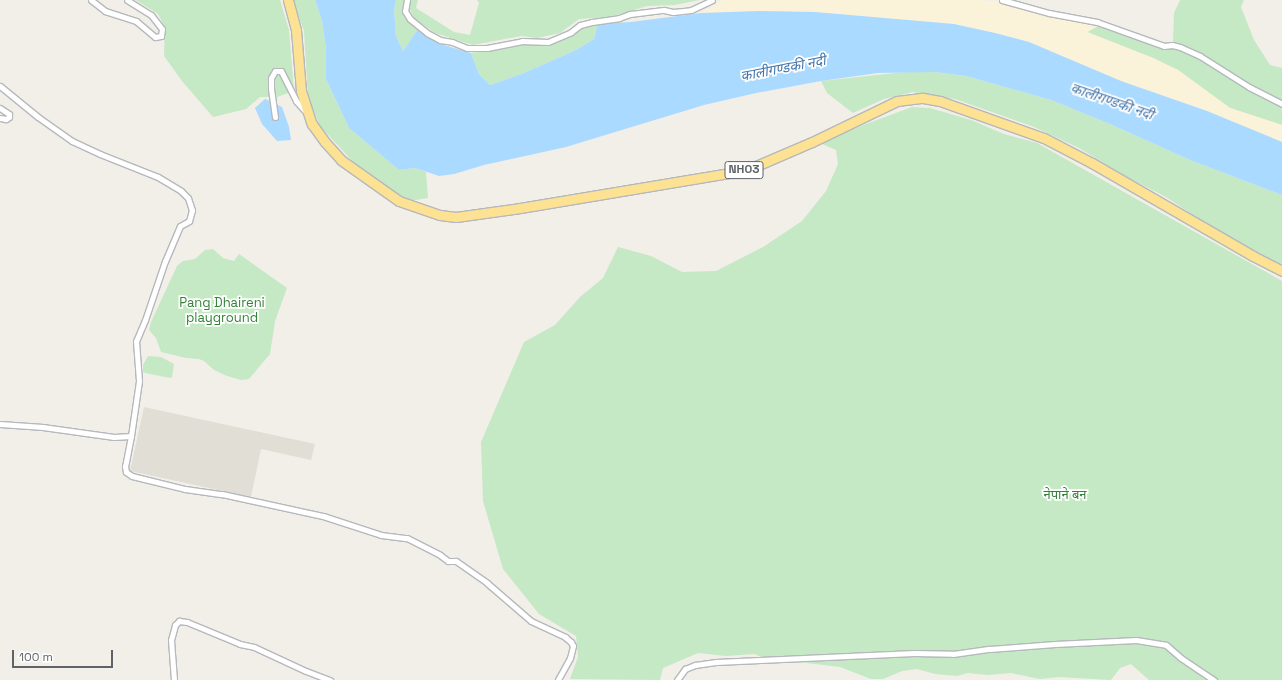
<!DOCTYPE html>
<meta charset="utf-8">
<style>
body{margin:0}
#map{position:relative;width:1282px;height:680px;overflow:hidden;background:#f1efe8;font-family:"Space Grotesk","Noto Sans Devanagari",sans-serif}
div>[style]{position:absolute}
.education>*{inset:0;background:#e1ded6}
.green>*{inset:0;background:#c5e8c5}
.sand>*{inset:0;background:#fbf3d9}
.water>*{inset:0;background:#aadaff}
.roads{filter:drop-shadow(1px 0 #b5b8bc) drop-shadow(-1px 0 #b5b8bc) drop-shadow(0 1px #b5b8bc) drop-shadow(0 -1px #b5b8bc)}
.street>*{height:5px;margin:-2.5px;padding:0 2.5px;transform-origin:2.5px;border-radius:2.5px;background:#fff}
.highway>*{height:9px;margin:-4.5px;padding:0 4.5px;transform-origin:4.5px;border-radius:4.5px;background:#fde293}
span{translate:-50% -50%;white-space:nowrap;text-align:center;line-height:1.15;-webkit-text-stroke:3.5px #fff;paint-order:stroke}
.shield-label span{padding:1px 3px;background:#fff;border:1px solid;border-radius:3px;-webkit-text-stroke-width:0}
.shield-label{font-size:12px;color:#5f6368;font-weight:700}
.park-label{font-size:13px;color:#348238}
.water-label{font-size:14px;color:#4174aa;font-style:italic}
.scale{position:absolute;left:12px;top:650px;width:101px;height:18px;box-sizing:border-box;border:2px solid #5f6368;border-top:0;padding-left:5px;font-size:12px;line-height:14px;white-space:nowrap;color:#5f6368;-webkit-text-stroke:3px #fff;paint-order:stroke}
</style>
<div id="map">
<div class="education">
<div style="clip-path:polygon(144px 407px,315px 444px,311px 460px,261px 449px,251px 497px,130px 471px)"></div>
</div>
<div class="green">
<div style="clip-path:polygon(136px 0,280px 0,289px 30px,294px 91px,277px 97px,260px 97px,246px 109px,213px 117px,182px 81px,164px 56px,165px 27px,158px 14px)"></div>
<div style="clip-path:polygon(293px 0,315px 0,322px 21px,326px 49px,326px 79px,349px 128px,399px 170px,415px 168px,426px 172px,428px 198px,409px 201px,382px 183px,357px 166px,320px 126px,308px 97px,304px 31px)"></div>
<div style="clip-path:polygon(396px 0,405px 0,402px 10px,404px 17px,418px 29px,403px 51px,396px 36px,394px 10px)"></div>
<div style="clip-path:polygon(411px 0,418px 0,416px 8px,454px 32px,470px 35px,479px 3px,477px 0,700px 0,675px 5px,647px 6px,610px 17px,579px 19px,560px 33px,537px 38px,521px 36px,473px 45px,435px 33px,414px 18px,409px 7px)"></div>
<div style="clip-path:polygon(1180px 0,1244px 0,1241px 7px,1254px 40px,1270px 65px,1282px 68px,1282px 101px,1251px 86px,1204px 56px,1173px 42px,1174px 13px)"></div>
<div style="clip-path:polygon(598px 24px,594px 39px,576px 50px,524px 73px,490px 85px,479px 74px,471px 53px,501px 48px,522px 43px,546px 45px,564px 39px,584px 27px)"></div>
<div style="clip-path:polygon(1098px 26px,1164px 49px,1178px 49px,1204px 61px,1263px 98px,1282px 107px,1282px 125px,1230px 108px,1178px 70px,1153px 58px,1087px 32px)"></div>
<div style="clip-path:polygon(905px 72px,935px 72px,966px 76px,1051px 100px,1110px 124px,1190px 160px,1282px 195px,1282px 265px,1219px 232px,1166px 197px,1125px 176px,1079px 148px,1034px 127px,955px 99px,913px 92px,884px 99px,853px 113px,827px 93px,821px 81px)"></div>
<div style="clip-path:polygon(912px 107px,930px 108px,971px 120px,1004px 134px,1037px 143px,1282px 281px,1282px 680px,1149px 680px,1131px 664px,1120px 668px,1111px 680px,1059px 677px,1040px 679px,1011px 673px,988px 675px,968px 673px,957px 676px,935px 674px,917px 669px,902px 671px,883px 679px,871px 679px,840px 667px,765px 658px,754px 654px,726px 656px,698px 653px,663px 668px,660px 680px,570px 679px,578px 657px,576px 636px,539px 614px,503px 569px,483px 501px,481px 442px,524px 342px,555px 325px,580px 297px,603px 278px,618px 247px,651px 256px,682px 272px,716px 271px,763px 247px,802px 221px,826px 191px,838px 164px,836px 150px,820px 143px,866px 124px)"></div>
<div style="clip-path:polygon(213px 249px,223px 258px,234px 261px,239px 254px,287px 288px,275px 321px,270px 354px,249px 379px,241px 380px,227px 376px,214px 370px,204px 361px,199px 359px,186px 358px,161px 352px,156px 338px,149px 330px,151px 322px,177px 266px,183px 261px,195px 259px,205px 250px)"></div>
<div style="clip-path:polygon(148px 356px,161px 357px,174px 364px,172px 377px,170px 378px,145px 373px,143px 371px,143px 365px)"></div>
</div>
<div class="sand">
<div style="clip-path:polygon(722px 0,975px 0,1005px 2px,1092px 22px,1098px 26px,1087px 32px,1153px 58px,1178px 70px,1230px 108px,1282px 125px,1282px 142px,1207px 111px,1121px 81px,1029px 42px,995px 33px,954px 24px,815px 12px,759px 11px,701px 13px)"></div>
</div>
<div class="water">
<div style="clip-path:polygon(315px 0,396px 0,394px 10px,396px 36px,403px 51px,418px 29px,437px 43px,471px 53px,479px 74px,490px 85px,524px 73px,576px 50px,594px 39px,598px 24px,631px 22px,701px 13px,759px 11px,815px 12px,954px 24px,995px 33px,1029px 42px,1121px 81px,1207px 111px,1282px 142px,1282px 195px,1190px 160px,1110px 124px,1051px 100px,966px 76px,935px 72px,878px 73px,821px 81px,756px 93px,704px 105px,566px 147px,484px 165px,454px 174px,439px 176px,415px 168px,399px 170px,349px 128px,326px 79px,326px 49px,322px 21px)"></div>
<div style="clip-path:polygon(265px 99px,282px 107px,289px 127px,291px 140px,277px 141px,262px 124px,255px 108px)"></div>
</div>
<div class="roads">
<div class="street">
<div style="left:91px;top:0;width:18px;rotate:38deg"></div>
<div style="left:105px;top:11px;width:33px;rotate:18deg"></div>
<div style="left:136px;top:21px;width:25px;rotate:40deg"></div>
<div style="left:155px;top:37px;width:6px;rotate:-9deg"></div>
<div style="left:161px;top:36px;width:7px;rotate:-82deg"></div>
<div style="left:162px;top:29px;width:18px;rotate:-128deg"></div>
<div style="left:151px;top:15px;width:28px;rotate:-148deg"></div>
<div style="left:407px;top:0;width:11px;rotate:100deg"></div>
<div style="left:405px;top:11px;width:9px;rotate:58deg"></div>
<div style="left:410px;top:19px;width:22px;rotate:39deg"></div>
<div style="left:427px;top:33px;width:15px;rotate:28deg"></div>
<div style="left:440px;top:40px;width:12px;rotate:9deg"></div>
<div style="left:452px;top:42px;width:16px;rotate:22deg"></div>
<div style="left:467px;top:48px;width:20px"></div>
<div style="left:487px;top:48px;width:36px;rotate:-11deg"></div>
<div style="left:522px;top:41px;width:26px;rotate:2deg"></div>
<div style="left:548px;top:42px;width:25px;rotate:-23deg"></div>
<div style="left:571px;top:32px;width:11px;rotate:-38deg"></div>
<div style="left:580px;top:25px;width:12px;rotate:-14deg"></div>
<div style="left:592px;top:22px;width:27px;rotate:-8deg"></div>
<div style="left:619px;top:18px;width:12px;rotate:-20deg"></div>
<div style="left:630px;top:14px;width:34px;rotate:-7deg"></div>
<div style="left:664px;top:10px;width:9px;rotate:13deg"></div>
<div style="left:673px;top:12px;width:18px;rotate:-6deg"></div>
<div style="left:691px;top:10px;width:23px;rotate:-25deg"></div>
<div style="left:1002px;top:0;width:49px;rotate:15.5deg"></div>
<div style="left:1049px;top:13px;width:49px;rotate:10.6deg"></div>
<div style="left:1097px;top:22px;width:71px;rotate:19.7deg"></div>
<div style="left:1164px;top:46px;width:8px;rotate:-7deg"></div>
<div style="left:1172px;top:45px;width:8px;rotate:14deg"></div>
<div style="left:1180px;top:47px;width:22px;rotate:24deg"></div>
<div style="left:1200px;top:56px;width:58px;rotate:32.3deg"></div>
<div style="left:1249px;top:87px;width:37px;rotate:27deg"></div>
<div style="left:0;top:86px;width:49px;rotate:39.2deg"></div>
<div style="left:38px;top:117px;width:42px;rotate:35.2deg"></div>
<div style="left:72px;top:141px;width:31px;rotate:25deg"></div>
<div style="left:100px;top:154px;width:62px;rotate:21.6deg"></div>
<div style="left:158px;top:177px;width:27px;rotate:31deg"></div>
<div style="left:181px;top:191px;width:10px;rotate:45deg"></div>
<div style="left:188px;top:198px;width:13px;rotate:72deg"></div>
<div style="left:192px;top:210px;width:11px;rotate:105deg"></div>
<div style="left:189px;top:221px;width:10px;rotate:151deg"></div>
<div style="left:180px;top:226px;width:38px;rotate:113deg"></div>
<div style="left:165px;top:261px;width:62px;rotate:108.7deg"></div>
<div style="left:145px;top:320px;width:23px;rotate:113deg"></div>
<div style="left:136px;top:341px;width:40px;rotate:85.7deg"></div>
<div style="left:139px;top:381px;width:56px;rotate:98.3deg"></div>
<div style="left:131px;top:436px;width:17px;rotate:177deg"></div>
<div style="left:114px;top:437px;width:72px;rotate:-172deg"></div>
<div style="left:43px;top:427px;width:43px;rotate:-176deg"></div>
<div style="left:0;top:108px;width:11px;rotate:34deg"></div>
<div style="left:9px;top:114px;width:3px;rotate:90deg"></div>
<div style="left:9px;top:117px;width:4px;rotate:146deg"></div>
<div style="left:6px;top:119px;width:6px;rotate:-171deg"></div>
<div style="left:275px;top:117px;width:29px;rotate:-98deg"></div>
<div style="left:271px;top:88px;width:10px;rotate:-90deg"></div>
<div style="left:271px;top:78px;width:8px;rotate:-60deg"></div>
<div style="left:275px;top:71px;width:6px"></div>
<div style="left:281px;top:71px;width:34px;rotate:63deg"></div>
<div style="left:296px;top:101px;width:13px;rotate:48deg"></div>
<div style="left:131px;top:436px;width:31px;rotate:101deg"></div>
<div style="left:125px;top:466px;width:6px;rotate:81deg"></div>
<div style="left:126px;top:472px;width:7px;rotate:34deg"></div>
<div style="left:132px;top:476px;width:55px;rotate:13.8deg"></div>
<div style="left:185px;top:489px;width:37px;rotate:8deg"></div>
<div style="left:222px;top:494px;width:103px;rotate:12.3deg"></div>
<div style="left:323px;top:516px;width:61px;rotate:18.1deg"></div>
<div style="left:381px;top:535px;width:26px;rotate:7deg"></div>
<div style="left:407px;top:538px;width:37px;rotate:27deg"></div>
<div style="left:440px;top:555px;width:10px;rotate:37deg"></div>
<div style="left:448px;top:561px;width:8px"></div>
<div style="left:456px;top:561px;width:38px;rotate:35deg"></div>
<div style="left:487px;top:583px;width:58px;rotate:40.8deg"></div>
<div style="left:531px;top:621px;width:38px;rotate:25deg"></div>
<div style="left:565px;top:637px;width:8px;rotate:40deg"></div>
<div style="left:571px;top:642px;width:4px;rotate:63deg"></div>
<div style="left:573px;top:646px;width:12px;rotate:104deg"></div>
<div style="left:570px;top:658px;width:25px;rotate:119deg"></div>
<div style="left:174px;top:680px;width:40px;rotate:-94.3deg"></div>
<div style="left:171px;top:640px;width:16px;rotate:-75deg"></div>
<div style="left:175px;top:625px;width:6px;rotate:-45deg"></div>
<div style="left:179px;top:621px;width:8px;rotate:7deg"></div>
<div style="left:187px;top:622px;width:57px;rotate:22.5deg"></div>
<div style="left:240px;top:644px;width:14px;rotate:12deg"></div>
<div style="left:254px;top:647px;width:57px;rotate:24.8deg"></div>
<div style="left:306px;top:671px;width:26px;rotate:21deg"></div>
<div style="left:677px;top:680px;width:14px;rotate:-54deg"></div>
<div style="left:685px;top:669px;width:11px;rotate:-22deg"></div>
<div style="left:695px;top:665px;width:21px;rotate:-8deg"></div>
<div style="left:716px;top:662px;width:198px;rotate:-2.6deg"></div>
<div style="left:914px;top:653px;width:39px;rotate:1deg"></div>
<div style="left:953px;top:654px;width:37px;rotate:-8deg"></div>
<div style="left:990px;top:649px;width:65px;rotate:-4.4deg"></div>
<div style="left:1055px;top:644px;width:81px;rotate:-2.8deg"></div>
<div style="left:1136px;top:640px;width:30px;rotate:9deg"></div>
<div style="left:1166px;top:645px;width:20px;rotate:41deg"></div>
<div style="left:1181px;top:658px;width:40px;rotate:34deg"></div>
</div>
<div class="highway">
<div style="left:288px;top:0;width:31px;rotate:75deg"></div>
<div style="left:296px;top:30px;width:61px;rotate:85.3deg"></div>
<div style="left:301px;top:91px;width:35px;rotate:72deg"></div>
<div style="left:312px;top:124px;width:22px;rotate:54deg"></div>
<div style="left:325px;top:142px;width:24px;rotate:48deg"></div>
<div style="left:341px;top:160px;width:71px;rotate:35.3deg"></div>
<div style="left:399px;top:201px;width:43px;rotate:18.9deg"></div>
<div style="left:440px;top:215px;width:16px;rotate:7deg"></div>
<div style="left:456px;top:217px;width:65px;rotate:-8deg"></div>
<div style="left:520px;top:208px;width:219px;rotate:-9.5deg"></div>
<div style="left:736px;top:172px;width:21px;rotate:-17deg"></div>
<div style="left:756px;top:166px;width:61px;rotate:-23.2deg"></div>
<div style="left:812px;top:142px;width:94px;rotate:-25.8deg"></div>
<div style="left:897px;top:101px;width:26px;rotate:-7deg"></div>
<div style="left:923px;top:98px;width:17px;rotate:10deg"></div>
<div style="left:940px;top:101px;width:110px;rotate:19.6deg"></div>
<div style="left:1044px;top:138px;width:54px;rotate:27.5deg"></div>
<div style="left:1092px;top:163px;width:186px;rotate:30deg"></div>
<div style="left:1253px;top:256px;width:33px;rotate:27deg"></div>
</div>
</div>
<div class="shield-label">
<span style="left:744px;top:170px">NH03</span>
</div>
<div class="park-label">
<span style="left:222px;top:311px">Pang Dhaireni<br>playground</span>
<span style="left:1065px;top:495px">नेपाने बन</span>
</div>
<div class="water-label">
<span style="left:783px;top:68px;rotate:-11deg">कालीगण्डकी नदी</span>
<span style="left:1112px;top:101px;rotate:19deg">कालीगण्डकी नदी</span>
</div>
<div class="scale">100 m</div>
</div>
